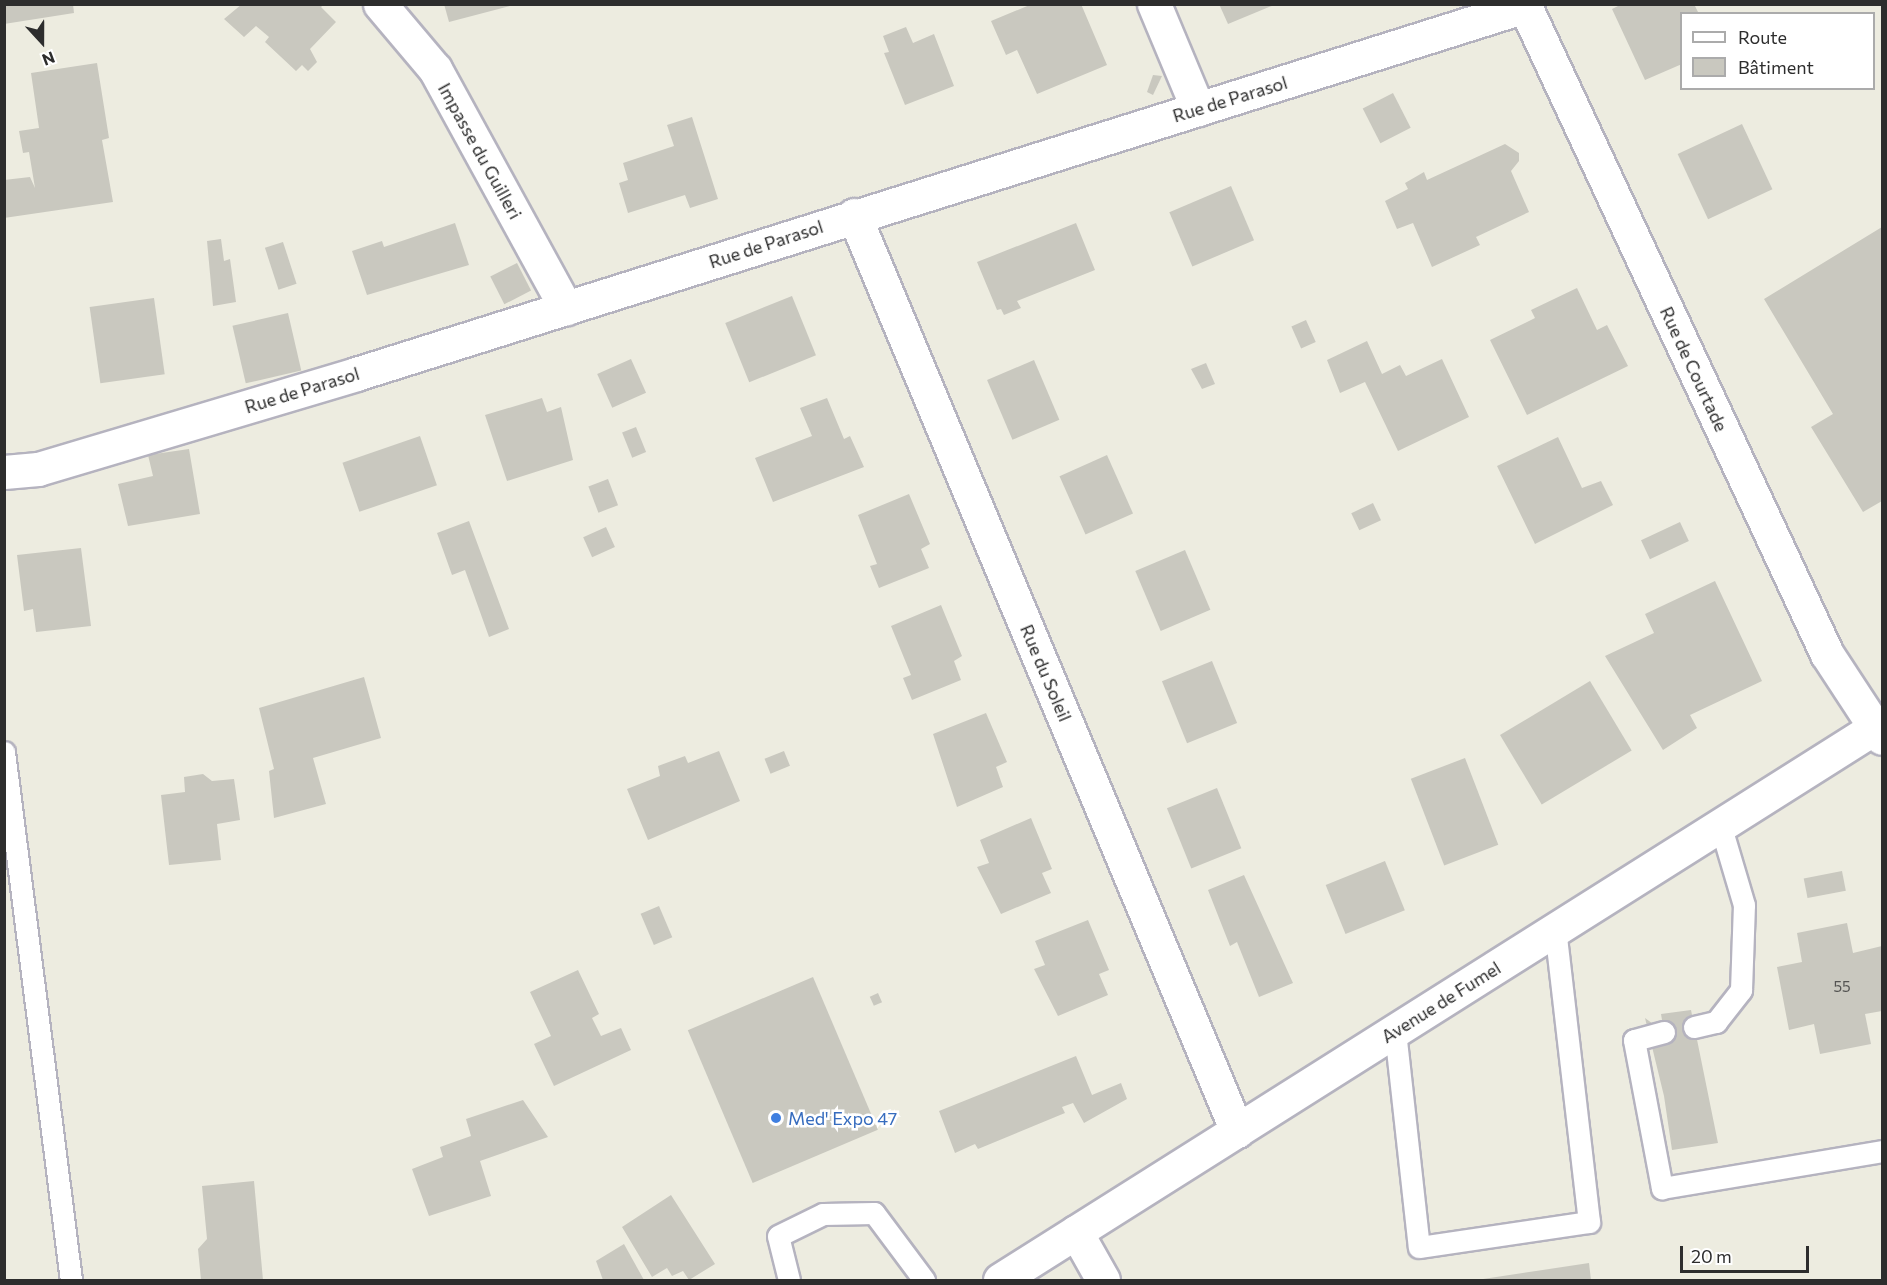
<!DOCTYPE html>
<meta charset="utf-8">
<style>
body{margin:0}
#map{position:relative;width:1887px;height:1285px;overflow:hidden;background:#edece0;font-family:Commissioner,sans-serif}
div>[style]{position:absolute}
.building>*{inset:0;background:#c9c8bf;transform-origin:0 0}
.roads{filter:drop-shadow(2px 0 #b5b3bf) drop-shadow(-2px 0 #b5b3bf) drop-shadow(0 2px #b5b3bf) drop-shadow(0 -2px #b5b3bf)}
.service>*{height:21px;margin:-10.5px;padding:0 10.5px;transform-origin:10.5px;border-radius:10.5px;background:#fff}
.minor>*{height:33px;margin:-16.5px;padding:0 16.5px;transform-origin:16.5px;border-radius:16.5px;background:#fff}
.secondary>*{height:33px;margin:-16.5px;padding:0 16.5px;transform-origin:16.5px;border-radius:16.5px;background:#fff}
.dots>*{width:16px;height:16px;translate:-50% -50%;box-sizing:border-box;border:3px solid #fff;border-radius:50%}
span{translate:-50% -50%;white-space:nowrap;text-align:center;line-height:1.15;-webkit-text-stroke:5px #fff;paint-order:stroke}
.number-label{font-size:15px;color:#545452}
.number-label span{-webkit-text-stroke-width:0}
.street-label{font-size:18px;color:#2d2d2d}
.shop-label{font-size:18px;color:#366cbe}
.left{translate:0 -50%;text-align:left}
.frame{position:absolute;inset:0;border:6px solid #2d2d2d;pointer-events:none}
.legend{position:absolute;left:1680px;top:12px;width:195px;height:78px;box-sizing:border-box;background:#fff;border:2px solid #ababab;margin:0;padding:8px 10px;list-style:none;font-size:18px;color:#2d2d2d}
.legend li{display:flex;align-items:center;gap:12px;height:30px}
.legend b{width:30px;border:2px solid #ababab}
.north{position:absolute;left:12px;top:12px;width:60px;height:60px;-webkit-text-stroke:4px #fff;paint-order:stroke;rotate:159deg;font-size:16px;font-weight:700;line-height:24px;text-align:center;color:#2d2d2d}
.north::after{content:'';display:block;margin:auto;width:21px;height:27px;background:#2d2d2d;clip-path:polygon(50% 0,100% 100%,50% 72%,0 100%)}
.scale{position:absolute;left:1680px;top:1246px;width:129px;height:27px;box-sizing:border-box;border:3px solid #2d2d2d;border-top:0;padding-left:8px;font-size:18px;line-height:21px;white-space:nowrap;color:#2d2d2d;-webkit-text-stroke:4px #fff;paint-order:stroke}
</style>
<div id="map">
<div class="building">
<div style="clip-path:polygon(4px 4px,73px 4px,74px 13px,4px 24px)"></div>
<div style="clip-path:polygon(242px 4px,324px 4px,321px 7px,336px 22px,310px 49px,317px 62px,308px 71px,302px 65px,296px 71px,265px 42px,269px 37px,256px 26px,244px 37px,224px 19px)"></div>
<div style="clip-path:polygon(444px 4px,514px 4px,514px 5px,449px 22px)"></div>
<div style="clip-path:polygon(1032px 4px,1081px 4px,1107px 65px,1037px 94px,1017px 50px,1006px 55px,991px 21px)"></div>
<div style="clip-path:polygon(1219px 4px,1274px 4px,1274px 5px,1228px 24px)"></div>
<div style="clip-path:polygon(1622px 4px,1694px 4px,1699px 14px,1682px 14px,1682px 64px,1645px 80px,1612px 9px)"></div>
<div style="clip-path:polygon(906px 27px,913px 43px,934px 34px,954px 86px,905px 105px,884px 53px,889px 52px,883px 36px)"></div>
<div style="clip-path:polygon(97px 63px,109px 138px,102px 140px,113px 202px,4px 218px,4px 180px,30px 177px,35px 188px,29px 152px,23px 153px,19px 131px,39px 128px,31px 73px)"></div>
<div style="clip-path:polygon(1153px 75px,1162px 76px,1153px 95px,1147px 92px)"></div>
<div style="left:1393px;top:93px;width:39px;height:34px;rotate:63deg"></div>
<div style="clip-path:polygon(692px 117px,718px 199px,690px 208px,685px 195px,628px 213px,619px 183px,628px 180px,623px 163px,674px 146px,667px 125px)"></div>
<div style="left:1742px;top:124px;width:72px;height:71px;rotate:65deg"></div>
<div style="clip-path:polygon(1505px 144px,1519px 153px,1519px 161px,1511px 171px,1529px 212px,1476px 237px,1480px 245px,1432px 267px,1413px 223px,1397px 229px,1385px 201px,1408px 189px,1405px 183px,1424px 172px,1427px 180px)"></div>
<div style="left:1231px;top:186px;width:59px;height:67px;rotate:67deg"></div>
<div style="clip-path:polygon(455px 223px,469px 265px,367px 295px,352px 251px,382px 241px,384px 247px)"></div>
<div style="clip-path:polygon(1076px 223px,1095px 270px,1017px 301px,1021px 308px,1004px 315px,1001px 309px,997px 310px,977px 262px)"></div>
<div style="clip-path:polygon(1882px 227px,1882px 501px,1863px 512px,1811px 427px,1833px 414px,1764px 299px)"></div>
<div style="clip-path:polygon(221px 239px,224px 261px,230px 259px,236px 302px,213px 306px,207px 241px)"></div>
<div style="left:283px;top:242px;width:44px;height:19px;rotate:72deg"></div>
<div style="left:517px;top:263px;width:31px;height:30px;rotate:63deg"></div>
<div style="clip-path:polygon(1577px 288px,1597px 330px,1607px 325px,1628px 366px,1527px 415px,1490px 340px,1535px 318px,1531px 310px)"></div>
<div style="left:792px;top:296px;width:64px;height:72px;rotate:68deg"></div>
<div style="left:154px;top:298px;width:77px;height:65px;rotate:82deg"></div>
<div style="left:288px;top:313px;width:59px;height:57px;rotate:77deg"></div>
<div style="left:1306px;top:320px;width:24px;height:16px;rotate:66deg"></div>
<div style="clip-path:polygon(1367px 341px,1382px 374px,1400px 365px,1406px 376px,1442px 359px,1469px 417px,1398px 451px,1365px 382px,1340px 393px,1327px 360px)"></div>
<div style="left:631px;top:359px;width:37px;height:37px;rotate:66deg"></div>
<div style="left:1034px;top:360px;width:65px;height:51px;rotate:67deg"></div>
<div style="clip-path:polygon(1206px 363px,1215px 384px,1202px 389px,1191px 369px)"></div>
<div style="clip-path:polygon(542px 398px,547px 412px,561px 407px,573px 460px,507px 481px,485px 415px)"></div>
<div style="clip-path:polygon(827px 398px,844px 439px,850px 436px,864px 467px,773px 502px,755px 458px,812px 436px,800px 408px)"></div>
<div style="left:636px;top:427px;width:27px;height:15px;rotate:68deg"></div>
<div style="left:420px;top:436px;width:52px;height:82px;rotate:71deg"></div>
<div style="clip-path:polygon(1558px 437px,1582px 488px,1601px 481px,1613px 505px,1535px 544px,1497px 466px)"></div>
<div style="clip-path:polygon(189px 449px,200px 514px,128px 526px,118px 484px,153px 476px,148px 455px)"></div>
<div style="left:1107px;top:455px;width:64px;height:52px;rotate:66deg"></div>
<div style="left:608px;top:479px;width:28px;height:21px;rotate:69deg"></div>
<div style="clip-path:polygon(909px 494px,930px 544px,921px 549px,929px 568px,879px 588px,870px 566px,877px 564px,858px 515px)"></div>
<div style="left:1373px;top:503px;width:19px;height:24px;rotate:65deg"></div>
<div style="clip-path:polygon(469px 521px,509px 629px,489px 637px,465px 570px,452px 575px,437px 533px)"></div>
<div style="left:1680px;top:522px;width:21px;height:43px;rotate:65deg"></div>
<div style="left:606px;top:527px;width:22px;height:25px;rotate:66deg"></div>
<div style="clip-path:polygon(81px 548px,91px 626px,36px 632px,33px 609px,24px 611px,17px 555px)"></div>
<div style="left:1185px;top:550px;width:65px;height:54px;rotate:67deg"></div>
<div style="clip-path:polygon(1715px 581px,1762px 681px,1690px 715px,1697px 728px,1663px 750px,1605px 656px,1654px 633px,1645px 614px)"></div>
<div style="clip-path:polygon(941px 605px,962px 656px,954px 661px,961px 680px,912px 700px,903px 678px,911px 675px,891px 626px)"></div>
<div style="left:1212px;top:661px;width:67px;height:54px;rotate:68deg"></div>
<div style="clip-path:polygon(364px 677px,381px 738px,313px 758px,326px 804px,274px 818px,269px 771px,274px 769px,259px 708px)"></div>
<div style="left:1590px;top:681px;width:81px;height:105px;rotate:59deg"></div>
<div style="clip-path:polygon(986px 713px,1007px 762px,996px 767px,1003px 787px,957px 807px,933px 734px)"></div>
<div style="clip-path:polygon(719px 751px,740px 801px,648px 840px,627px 789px,660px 776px,658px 766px,685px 756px,688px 763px)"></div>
<div style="left:784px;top:751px;width:16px;height:21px;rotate:68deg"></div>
<div style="left:1465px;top:758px;width:93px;height:58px;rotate:69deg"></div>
<div style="clip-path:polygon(203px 774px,212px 781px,234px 779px,240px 820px,217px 824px,221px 860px,169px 865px,161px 795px,185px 792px,184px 777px)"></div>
<div style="left:1217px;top:788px;width:65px;height:54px;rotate:68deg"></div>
<div style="clip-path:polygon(1031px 818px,1052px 869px,1042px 873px,1051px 893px,1001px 914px,977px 867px,989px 863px,980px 840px)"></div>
<div style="left:1385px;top:861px;width:53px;height:64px;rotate:68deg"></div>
<div style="left:1842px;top:871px;width:20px;height:39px;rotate:79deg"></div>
<div style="clip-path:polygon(1244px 875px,1293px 983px,1259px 997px,1237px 942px,1230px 946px,1208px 890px)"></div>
<div style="left:659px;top:906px;width:34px;height:20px;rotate:67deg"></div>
<div style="clip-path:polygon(1088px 920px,1109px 970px,1099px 974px,1108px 995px,1058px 1016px,1034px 969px,1045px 965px,1035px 941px)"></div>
<div style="clip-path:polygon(1847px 923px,1853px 953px,1882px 946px,1882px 1011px,1865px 1014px,1871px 1044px,1820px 1054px,1814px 1024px,1789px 1030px,1777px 967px,1802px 962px,1797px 933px)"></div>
<div style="clip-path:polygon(578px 970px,599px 1014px,592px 1018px,601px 1036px,621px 1028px,631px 1050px,554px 1086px,534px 1044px,551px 1036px,530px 992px)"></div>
<div style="left:813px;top:977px;width:166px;height:136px;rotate:67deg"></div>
<div style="left:878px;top:993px;width:10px;height:9px;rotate:66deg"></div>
<div style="clip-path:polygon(1691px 1010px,1718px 1143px,1672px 1150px,1664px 1096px,1645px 1018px,1664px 1032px,1661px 1014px)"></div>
<div style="clip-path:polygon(1076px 1056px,1092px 1095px,1121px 1083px,1127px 1099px,1084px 1123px,1073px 1103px,1062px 1107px,1065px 1113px,978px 1149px,975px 1144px,955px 1153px,939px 1111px)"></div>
<div style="clip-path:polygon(523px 1100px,548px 1137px,480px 1161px,491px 1196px,429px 1216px,412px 1169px,443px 1157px,440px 1147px,471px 1136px,466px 1119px)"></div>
<div style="clip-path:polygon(254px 1181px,263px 1280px,201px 1280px,198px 1249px,207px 1239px,202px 1186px)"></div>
<div style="clip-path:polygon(671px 1195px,715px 1264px,689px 1280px,683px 1271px,672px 1276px,667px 1268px,652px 1277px,622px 1227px)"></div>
<div style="clip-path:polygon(624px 1244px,644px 1280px,603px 1280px,596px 1261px)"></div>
<div style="clip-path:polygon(1589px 1263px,1591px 1280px,1483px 1280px,1483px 1279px)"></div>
</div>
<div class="roads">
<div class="service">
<div style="left:4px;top:752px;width:532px;rotate:82.77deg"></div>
<div style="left:1694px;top:1027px;width:23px;rotate:-13deg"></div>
<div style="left:1716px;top:1022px;width:41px;rotate:-52deg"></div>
<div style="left:1741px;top:990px;width:85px;rotate:-88deg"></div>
<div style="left:1744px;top:905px;width:84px;rotate:-106.5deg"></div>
<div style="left:1395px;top:1031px;width:217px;rotate:83.7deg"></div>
<div style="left:1419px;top:1247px;width:172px;rotate:-8.4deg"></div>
<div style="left:1589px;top:1222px;width:294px;rotate:-96.6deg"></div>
<div style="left:1664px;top:1032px;width:31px;rotate:165deg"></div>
<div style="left:1634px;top:1040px;width:151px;rotate:79.3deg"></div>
<div style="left:1662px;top:1188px;width:223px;rotate:-9.5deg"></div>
<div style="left:789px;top:1280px;width:45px;rotate:-104deg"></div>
<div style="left:778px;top:1236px;width:50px;rotate:-26.1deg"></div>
<div style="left:823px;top:1214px;width:51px;rotate:-1.1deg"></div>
<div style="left:874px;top:1213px;width:84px;rotate:53.3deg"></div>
</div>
<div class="minor">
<div style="left:380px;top:4px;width:85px;rotate:49.8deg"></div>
<div style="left:435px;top:69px;width:273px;rotate:61.3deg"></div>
<div style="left:1154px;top:4px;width:114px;rotate:67.3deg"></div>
<div style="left:1524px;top:4px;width:717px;rotate:65.01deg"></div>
<div style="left:1827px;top:654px;width:100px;rotate:56.8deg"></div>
<div style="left:854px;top:215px;width:993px;rotate:67.31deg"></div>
<div style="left:4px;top:472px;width:34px;rotate:-5deg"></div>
<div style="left:38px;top:469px;width:332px;rotate:-16.6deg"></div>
<div style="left:356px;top:374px;width:1226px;rotate:-17.47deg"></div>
<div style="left:1076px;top:1232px;width:55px;rotate:60.6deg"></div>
</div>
<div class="secondary">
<div style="left:1000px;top:1280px;width:1043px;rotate:-32.27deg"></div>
</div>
</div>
<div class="dots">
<div style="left:776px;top:1118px;background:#3f7fe0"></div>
</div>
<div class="number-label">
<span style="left:1842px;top:987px">55</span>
</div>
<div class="street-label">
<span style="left:1230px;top:99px;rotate:-17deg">Rue de Parasol</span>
<span style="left:480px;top:151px;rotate:61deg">Impasse du Guilleri</span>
<span style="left:766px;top:244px;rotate:-18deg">Rue de Parasol</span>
<span style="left:1694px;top:369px;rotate:65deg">Rue de Courtade</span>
<span style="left:302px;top:390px;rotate:-17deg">Rue de Parasol</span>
<span style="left:1046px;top:673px;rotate:67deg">Rue du Soleil</span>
<span style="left:1441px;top:1002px;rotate:-32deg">Avenue de Fumel</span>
</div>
<div class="shop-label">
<span class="left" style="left:788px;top:1118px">Med' Expo 47</span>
</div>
<div class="frame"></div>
<ul class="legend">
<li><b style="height:8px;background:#fff"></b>Route</li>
<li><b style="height:16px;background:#c9c8bf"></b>Bâtiment</li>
</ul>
<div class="north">N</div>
<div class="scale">20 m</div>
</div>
